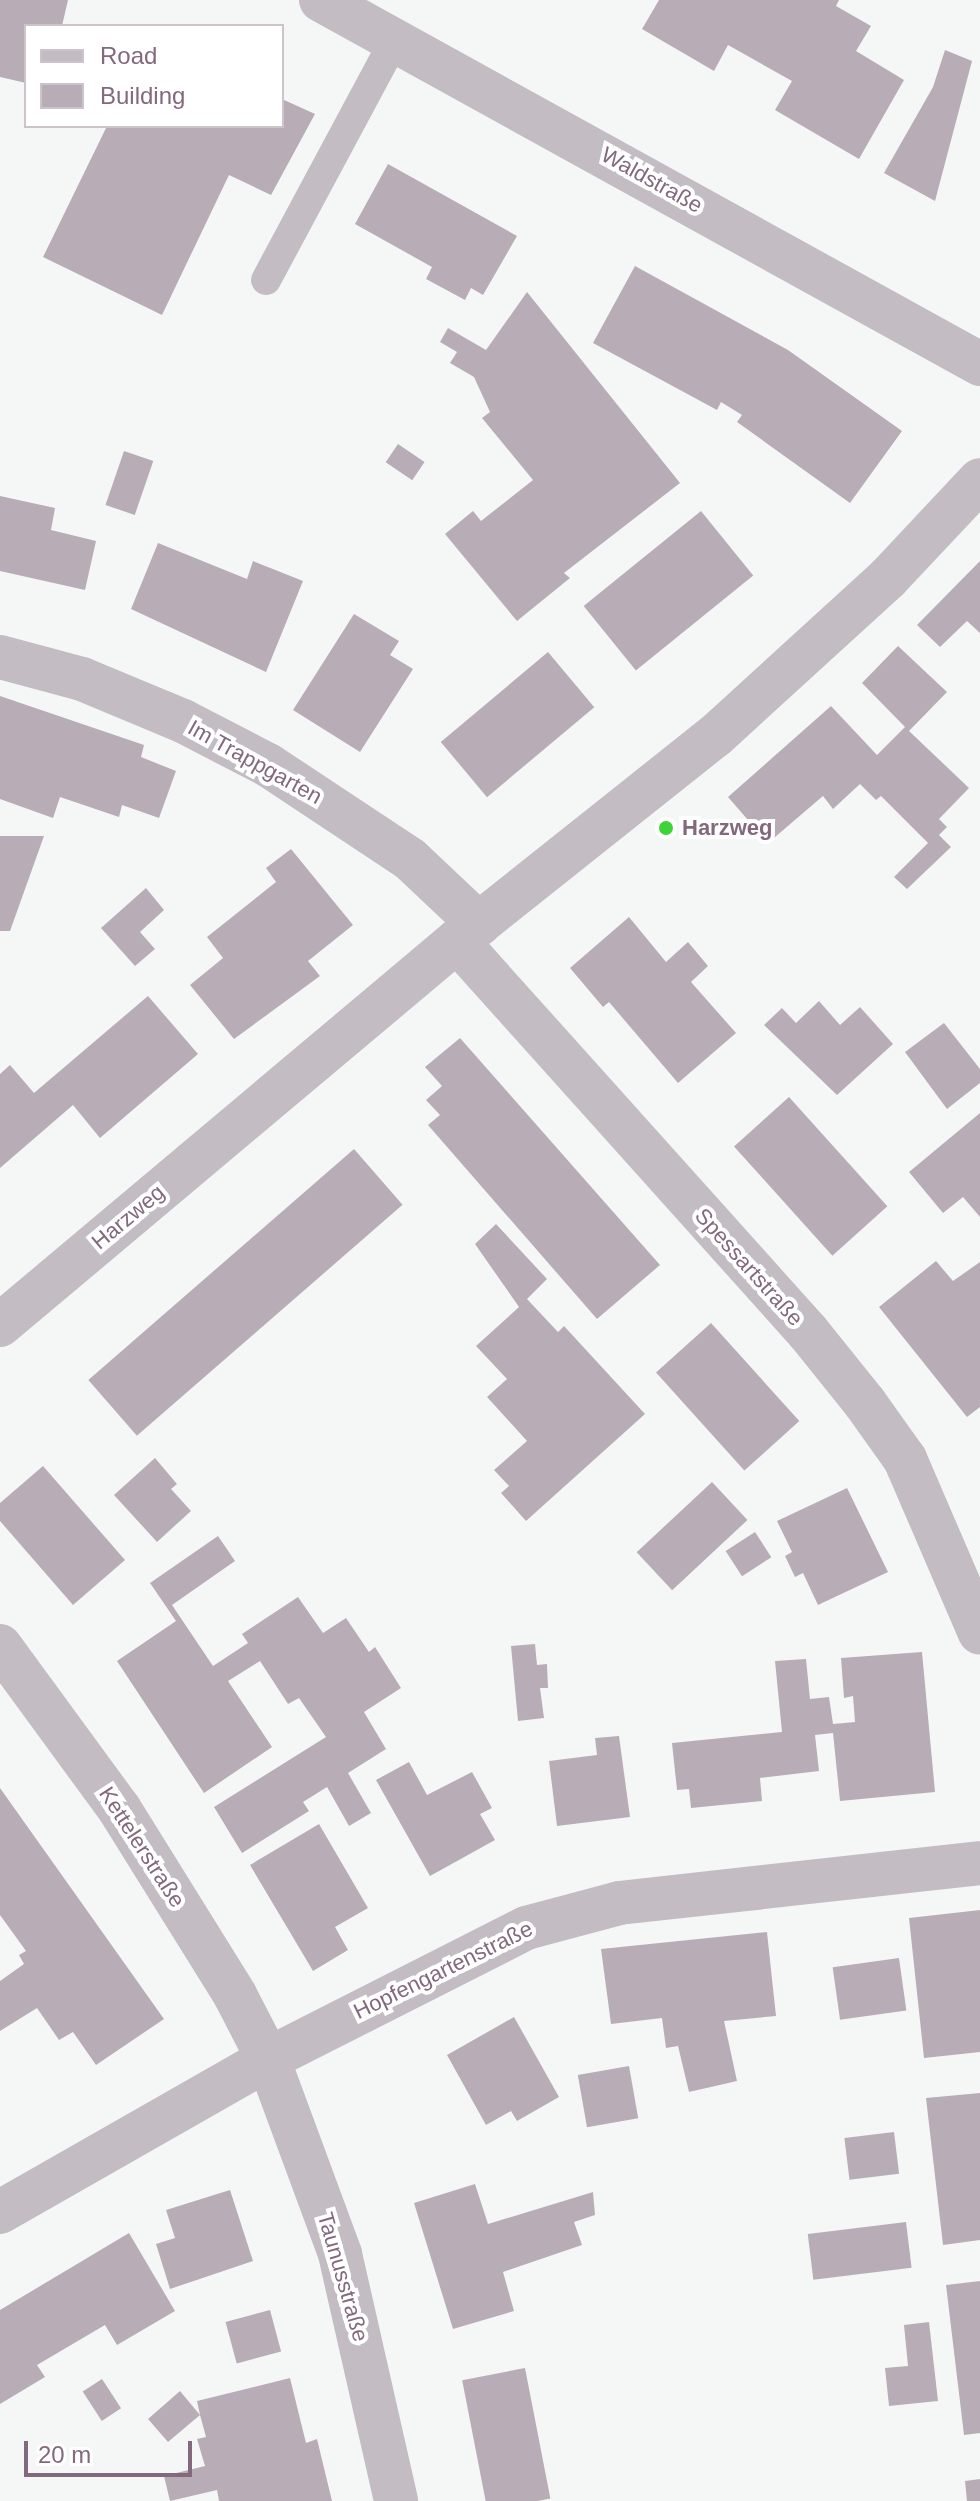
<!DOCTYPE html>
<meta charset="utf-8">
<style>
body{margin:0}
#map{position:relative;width:980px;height:2501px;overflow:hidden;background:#f5f7f7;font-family:Helvetica,sans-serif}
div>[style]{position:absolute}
.building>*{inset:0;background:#b8adb6;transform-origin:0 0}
.lane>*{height:30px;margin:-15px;padding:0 15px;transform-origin:15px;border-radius:15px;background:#c4bcc3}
.street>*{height:44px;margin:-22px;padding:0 22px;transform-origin:22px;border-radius:22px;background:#c4bcc3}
.dots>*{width:22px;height:22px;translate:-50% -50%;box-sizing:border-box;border:4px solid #fff;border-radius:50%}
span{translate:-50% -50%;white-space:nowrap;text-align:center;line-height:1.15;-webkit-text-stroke:8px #fff;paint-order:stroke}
.street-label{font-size:22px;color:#83697e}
.poi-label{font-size:22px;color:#83697e;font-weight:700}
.left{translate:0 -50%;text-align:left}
.legend{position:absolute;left:24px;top:24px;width:260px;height:104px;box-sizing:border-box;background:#fff;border:2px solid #cdc3cb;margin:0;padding:10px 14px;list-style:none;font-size:24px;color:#83697e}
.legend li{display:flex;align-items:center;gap:16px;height:40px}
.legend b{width:40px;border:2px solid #cdc3cb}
.scale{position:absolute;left:24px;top:2441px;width:168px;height:36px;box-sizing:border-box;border:4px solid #83697e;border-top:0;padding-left:10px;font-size:24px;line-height:28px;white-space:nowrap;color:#83697e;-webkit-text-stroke:6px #fff;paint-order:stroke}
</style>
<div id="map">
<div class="building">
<div style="clip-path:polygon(0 0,68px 0,62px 26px,26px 26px,26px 83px,0 77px)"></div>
<div style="clip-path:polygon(659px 0,839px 0,836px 6px,871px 26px,856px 51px,904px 80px,859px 159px,775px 110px,792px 81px,728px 45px,714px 71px,642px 29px)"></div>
<div style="clip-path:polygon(945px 50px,972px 61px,935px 201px,884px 173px,933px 87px)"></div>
<div style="clip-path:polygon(282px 99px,315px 114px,271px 195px,229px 175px,162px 315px,43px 257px,107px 126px,282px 126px)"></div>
<div style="clip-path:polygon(388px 164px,517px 236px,483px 295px,471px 288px,465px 300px,426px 279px,432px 267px,355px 224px)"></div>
<div style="clip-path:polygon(635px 266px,788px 350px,902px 431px,850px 503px,737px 422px,742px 415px,721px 402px,717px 410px,593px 343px)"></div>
<div style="clip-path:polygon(527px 292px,680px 483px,564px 573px,570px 578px,517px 621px,445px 534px,473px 511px,481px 521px,533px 480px,482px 418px,490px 412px,474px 377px,450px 363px,457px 352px,440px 342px,448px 328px,486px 350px)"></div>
<div style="left:398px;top:444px;width:32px;height:22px;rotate:34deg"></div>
<div style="left:124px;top:451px;width:31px;height:57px;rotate:19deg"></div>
<div style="clip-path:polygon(0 496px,55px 508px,51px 530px,96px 541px,85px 590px,0 571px)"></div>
<div style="left:701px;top:511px;width:83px;height:151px;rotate:51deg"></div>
<div style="clip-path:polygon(158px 543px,247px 579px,253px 561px,303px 581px,266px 672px,131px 609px)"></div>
<div style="clip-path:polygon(980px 561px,980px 633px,967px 621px,940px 647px,917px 625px)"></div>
<div style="clip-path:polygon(354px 614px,399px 641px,390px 655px,413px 669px,360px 752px,293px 710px)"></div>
<div style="clip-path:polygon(898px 646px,947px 692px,909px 731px,969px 788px,939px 819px,947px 827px,939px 835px,951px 847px,907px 889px,894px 877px,928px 843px,881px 796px,876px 800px,860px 784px,833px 809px,823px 796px,768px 843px,728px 797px,831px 706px,877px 755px,905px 727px,862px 683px)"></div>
<div style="left:548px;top:652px;width:72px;height:140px;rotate:50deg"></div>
<div style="clip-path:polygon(0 696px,144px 745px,141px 757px,176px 771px,159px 818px,122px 805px,119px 817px,60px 797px,53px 818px,0 799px)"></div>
<div style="clip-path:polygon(0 836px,44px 836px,10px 931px,0 931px)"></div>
<div style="clip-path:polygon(291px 849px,353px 925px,308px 961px,320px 976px,234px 1039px,190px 985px,223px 958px,207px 937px,276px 882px,266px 868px)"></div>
<div style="clip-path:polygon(146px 888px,164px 910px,140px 932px,155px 949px,135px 966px,101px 928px)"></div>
<div style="clip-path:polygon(629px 917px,666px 962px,688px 942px,708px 966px,691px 982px,736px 1033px,678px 1083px,609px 1002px,603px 1007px,570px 968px)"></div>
<div style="clip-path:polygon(148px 996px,198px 1054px,100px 1138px,73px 1105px,0 1168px,0 1074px,10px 1065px,34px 1093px)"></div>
<div style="clip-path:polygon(819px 1001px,840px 1025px,860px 1007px,893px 1044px,837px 1095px,764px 1025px,782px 1008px,796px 1023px)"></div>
<div style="clip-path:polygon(944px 1023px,980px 1069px,980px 1083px,947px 1109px,905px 1052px)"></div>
<div style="clip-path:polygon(460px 1038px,660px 1265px,597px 1319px,428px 1125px,440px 1115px,426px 1100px,442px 1086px,425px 1067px)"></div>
<div style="left:789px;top:1097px;width:147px;height:74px;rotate:48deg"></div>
<div style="clip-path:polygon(980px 1113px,980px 1217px,963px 1197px,943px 1213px,909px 1172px)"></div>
<div style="left:354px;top:1149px;width:74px;height:352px;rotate:49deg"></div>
<div style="clip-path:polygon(496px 1224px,547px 1279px,527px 1299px,558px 1332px,564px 1326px,645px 1414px,526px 1521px,501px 1493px,509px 1486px,494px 1470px,527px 1441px,487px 1397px,507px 1379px,476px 1346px,519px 1307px,475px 1244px)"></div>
<div style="clip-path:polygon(936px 1261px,953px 1281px,980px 1262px,980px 1407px,967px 1417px,879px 1307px)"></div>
<div style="left:711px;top:1323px;width:132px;height:74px;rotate:48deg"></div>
<div style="clip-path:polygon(155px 1458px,177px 1484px,171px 1489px,191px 1511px,157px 1542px,114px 1495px)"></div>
<div style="clip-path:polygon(43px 1466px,125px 1560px,73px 1605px,0 1521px,0 1503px)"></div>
<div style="left:712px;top:1482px;width:52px;height:103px;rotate:47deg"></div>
<div style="clip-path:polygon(847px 1488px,888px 1572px,818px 1605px,803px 1573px,795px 1577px,785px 1556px,792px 1552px,777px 1521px)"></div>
<div style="left:755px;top:1532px;width:30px;height:35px;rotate:57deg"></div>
<div style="clip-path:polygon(218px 1536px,235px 1561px,172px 1605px,213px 1666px,248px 1643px,242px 1634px,298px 1597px,323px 1633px,346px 1618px,369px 1652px,375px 1647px,401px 1688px,364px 1712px,386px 1749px,348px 1773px,371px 1813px,349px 1826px,327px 1787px,303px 1802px,309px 1811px,242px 1853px,214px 1807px,326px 1737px,299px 1698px,288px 1704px,260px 1661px,228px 1681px,272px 1747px,204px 1793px,117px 1661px,176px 1621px,150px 1583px)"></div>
<div style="clip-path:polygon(535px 1644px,537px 1665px,547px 1664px,548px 1688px,540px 1688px,544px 1718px,518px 1721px,511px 1646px)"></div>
<div style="clip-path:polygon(922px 1652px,935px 1792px,840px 1801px,833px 1733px,815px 1735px,819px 1771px,760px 1778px,762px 1801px,691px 1808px,689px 1789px,677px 1790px,672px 1743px,782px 1732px,775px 1661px,806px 1659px,810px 1699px,829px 1697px,833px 1724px,855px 1722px,853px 1696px,844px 1698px,841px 1658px)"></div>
<div style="clip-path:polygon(619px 1736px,630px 1817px,557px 1826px,549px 1761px,597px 1755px,595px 1738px)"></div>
<div style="clip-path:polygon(409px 1762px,427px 1795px,472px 1772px,492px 1808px,480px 1814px,495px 1840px,430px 1876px,376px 1780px)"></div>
<div style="clip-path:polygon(0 1788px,164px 2019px,96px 2065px,73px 2032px,59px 2040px,37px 2008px,0 2031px,0 1981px,24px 1964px,19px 1955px,26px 1951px,0 1915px)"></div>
<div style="clip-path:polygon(319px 1824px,368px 1908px,335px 1927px,348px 1950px,313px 1971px,250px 1865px)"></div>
<div style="clip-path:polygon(980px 1910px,980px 2052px,924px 2058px,909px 1918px)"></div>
<div style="clip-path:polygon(767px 1932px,776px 2016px,724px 2021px,737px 2081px,689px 2092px,678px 2046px,666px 2048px,662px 2018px,611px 2024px,601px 1949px)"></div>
<div style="left:899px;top:1958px;width:53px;height:67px;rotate:82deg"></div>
<div style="clip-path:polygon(514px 2017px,559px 2097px,517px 2121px,511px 2111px,486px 2125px,447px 2055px)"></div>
<div style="left:629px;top:2066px;width:53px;height:52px;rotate:80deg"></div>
<div style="clip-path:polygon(980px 2093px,980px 2240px,943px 2245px,926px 2098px)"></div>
<div style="left:894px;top:2132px;width:42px;height:50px;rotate:83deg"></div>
<div style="clip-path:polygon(475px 2184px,488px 2224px,593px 2192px,595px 2215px,574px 2222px,582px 2245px,503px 2272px,514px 2311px,453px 2329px,414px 2203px)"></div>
<div style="clip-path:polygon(230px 2190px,253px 2261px,170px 2289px,156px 2244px,175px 2238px,166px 2210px)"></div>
<div style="left:906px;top:2222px;width:46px;height:99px;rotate:83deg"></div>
<div style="clip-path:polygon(129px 2233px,175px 2311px,117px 2345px,105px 2325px,37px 2365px,45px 2377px,0 2404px,0 2310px)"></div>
<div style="clip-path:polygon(980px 2281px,980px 2433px,964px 2435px,946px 2285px)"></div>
<div style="left:270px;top:2310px;width:43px;height:46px;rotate:75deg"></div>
<div style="clip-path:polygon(929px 2322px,938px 2401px,889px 2406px,885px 2368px,908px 2366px,904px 2325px)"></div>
<div style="left:525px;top:2368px;width:133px;height:64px;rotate:79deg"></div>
<div style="clip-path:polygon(290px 2378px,306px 2443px,317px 2439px,332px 2501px,219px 2501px,217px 2490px,170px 2501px,164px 2476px,205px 2466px,197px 2439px,206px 2437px,200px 2415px,168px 2442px,148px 2419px,180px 2391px,200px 2415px,197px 2401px)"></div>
<div style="left:102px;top:2379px;width:35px;height:23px;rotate:57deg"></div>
<div style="clip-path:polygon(980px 2479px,980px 2501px,967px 2501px,965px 2481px)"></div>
</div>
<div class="lane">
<div style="left:266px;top:280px;width:275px;rotate:-61.8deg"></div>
</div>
<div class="street">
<div style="left:321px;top:0;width:753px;rotate:28.91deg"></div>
<div style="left:0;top:657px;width:85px;rotate:15deg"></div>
<div style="left:82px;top:679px;width:109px;rotate:22.6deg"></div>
<div style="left:183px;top:721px;width:96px;rotate:27.4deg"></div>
<div style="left:268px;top:765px;width:170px;rotate:33.5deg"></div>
<div style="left:410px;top:859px;width:95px;rotate:43.3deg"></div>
<div style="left:457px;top:941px;width:525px;rotate:48.09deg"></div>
<div style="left:808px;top:1332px;width:91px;rotate:51.2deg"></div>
<div style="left:865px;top:1403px;width:69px;rotate:54.5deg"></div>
<div style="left:905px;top:1459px;width:189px;rotate:66.7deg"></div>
<div style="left:0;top:1325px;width:597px;rotate:-40.04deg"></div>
<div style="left:457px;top:941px;width:330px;rotate:-38.5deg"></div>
<div style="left:715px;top:736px;width:234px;rotate:-42.4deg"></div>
<div style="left:888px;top:578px;width:134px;rotate:-46.8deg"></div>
<div style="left:0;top:1646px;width:203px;rotate:53.8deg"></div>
<div style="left:120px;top:1810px;width:218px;rotate:58.1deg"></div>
<div style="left:235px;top:1995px;width:72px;rotate:62.7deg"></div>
<div style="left:268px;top:2059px;width:208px;rotate:69.7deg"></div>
<div style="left:340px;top:2254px;width:253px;rotate:77.2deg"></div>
<div style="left:0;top:2212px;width:309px;rotate:-29.7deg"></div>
<div style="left:268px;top:2059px;width:289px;rotate:-26.9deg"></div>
<div style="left:526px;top:1928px;width:96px;rotate:-15deg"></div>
<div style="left:619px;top:1903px;width:363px;rotate:-6.3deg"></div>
</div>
<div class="dots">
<div style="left:666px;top:828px;background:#3dd438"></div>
</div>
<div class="street-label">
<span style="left:652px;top:180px;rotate:29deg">Waldstraße</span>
<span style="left:255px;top:762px;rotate:29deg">Im Trappgarten</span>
<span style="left:128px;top:1217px;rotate:-40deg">Harzweg</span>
<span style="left:749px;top:1267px;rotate:48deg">Spessartstraße</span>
<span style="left:142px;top:1847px;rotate:57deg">Kettelerstraße</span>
<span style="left:443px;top:1970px;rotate:-26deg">Hopfengartenstraße</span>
<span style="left:343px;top:2277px;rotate:74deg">Taunusstraße</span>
</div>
<div class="poi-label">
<span class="left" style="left:682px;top:828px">Harzweg</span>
</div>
<ul class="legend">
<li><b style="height:10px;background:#c4bcc3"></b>Road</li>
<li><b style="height:22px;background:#b8adb6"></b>Building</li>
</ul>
<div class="scale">20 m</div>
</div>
